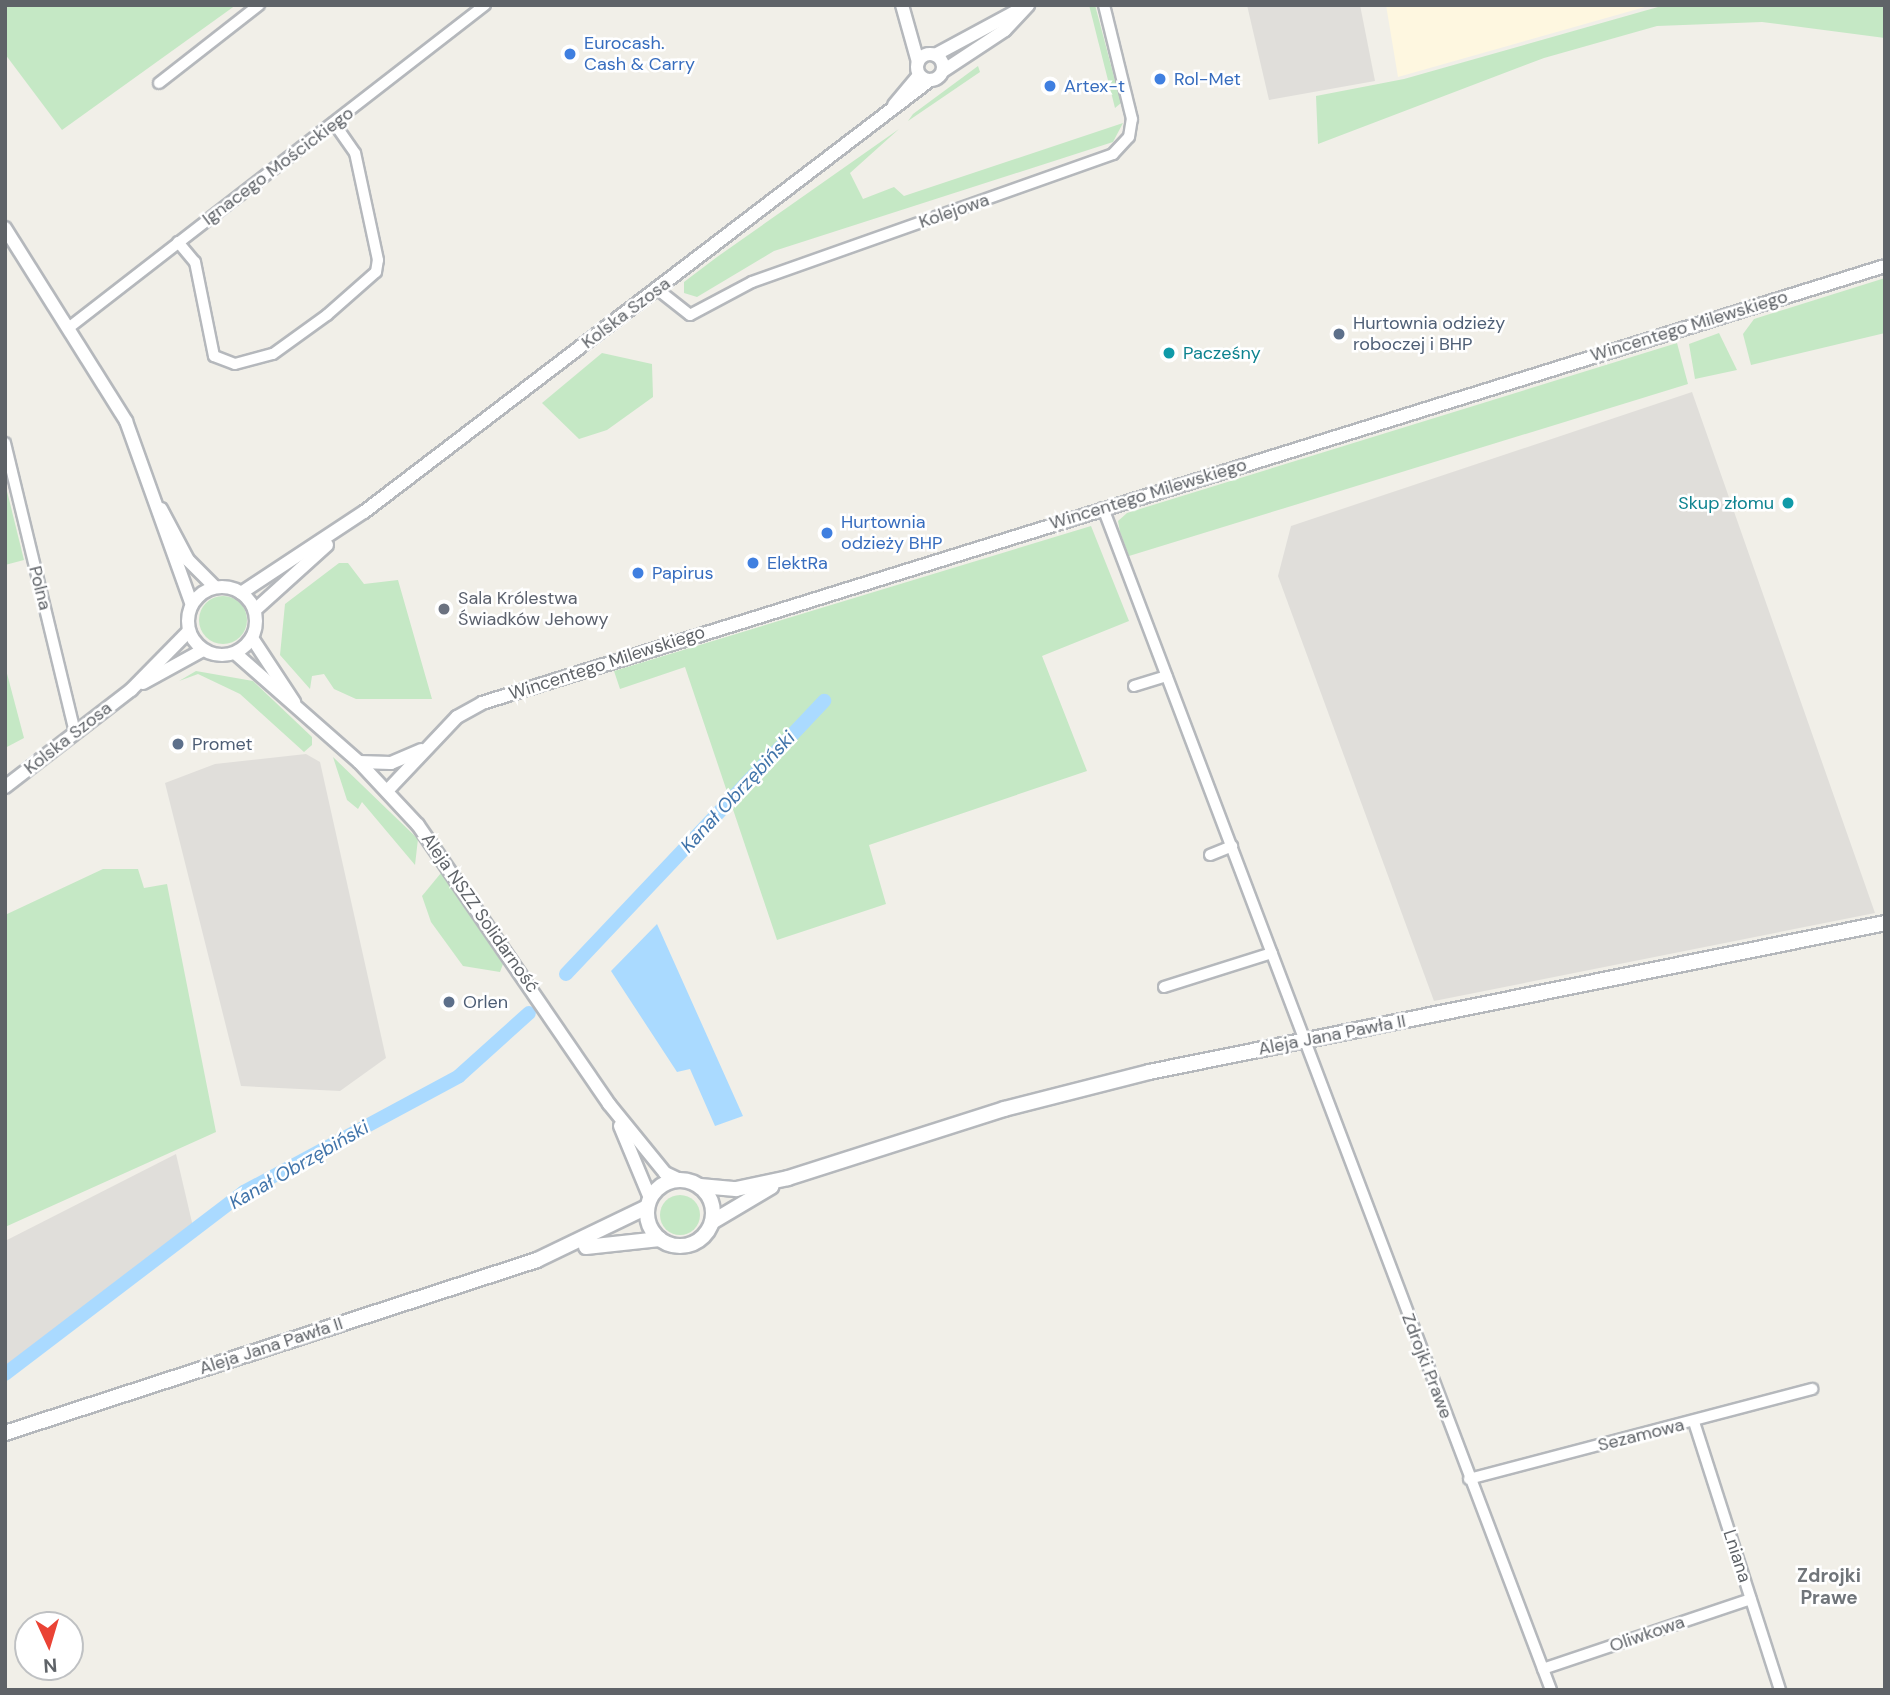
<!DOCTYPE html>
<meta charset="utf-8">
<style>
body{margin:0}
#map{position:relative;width:1890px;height:1695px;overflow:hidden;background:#f1efe8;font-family:"DM Sans",sans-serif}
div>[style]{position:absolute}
.commercial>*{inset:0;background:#fef7e0}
.industrial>*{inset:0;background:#e0deda}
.green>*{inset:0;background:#c5e8c5}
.round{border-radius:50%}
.water>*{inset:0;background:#aadaff}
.canal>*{height:14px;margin:-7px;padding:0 7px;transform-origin:7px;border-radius:7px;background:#aadaff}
.roads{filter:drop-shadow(2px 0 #b5b8bc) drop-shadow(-2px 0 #b5b8bc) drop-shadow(0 2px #b5b8bc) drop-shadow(0 -2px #b5b8bc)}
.minor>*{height:10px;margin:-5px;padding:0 5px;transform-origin:5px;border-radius:5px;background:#fff}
.tertiary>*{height:12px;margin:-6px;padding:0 6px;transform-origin:6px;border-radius:6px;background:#fff}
.tertiary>.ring{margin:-6px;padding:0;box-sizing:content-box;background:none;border:12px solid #fff;border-radius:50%}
.secondary>*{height:14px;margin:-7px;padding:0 7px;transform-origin:7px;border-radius:7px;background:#fff}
.secondary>.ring{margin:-7px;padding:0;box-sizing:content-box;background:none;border:14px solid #fff;border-radius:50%}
.dots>*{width:19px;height:19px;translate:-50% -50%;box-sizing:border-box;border:4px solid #fff;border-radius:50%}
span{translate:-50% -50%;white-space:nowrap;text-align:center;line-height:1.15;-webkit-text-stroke:5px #fff;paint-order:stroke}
.shop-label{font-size:18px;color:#366cbe}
.left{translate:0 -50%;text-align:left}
.street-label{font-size:18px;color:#5f6368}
.service-label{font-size:18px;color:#4e5e75}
.culture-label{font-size:18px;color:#0d838f}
.right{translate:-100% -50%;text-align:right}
.worship-label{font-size:18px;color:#5b616d}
.water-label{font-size:19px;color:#4174aa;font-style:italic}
.neighbourhood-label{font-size:19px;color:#70757a;font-weight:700}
.frame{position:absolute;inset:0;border:7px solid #5f6368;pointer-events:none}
.north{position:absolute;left:14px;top:1611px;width:70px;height:70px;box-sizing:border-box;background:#fff;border:2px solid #bfc1c3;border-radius:50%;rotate:176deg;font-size:19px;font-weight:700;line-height:28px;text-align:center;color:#5f6368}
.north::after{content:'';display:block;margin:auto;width:24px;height:32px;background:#ea4335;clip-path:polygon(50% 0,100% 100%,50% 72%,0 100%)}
</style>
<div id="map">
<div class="commercial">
<div style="clip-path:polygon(1386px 5px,1652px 5px,1398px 77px)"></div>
</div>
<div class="industrial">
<div style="clip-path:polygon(1247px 5px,1360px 5px,1375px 81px,1269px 100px)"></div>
<div style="clip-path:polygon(1692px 392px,1875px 913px,1434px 1001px,1278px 576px,1291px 526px)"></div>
<div style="clip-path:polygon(306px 754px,320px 762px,386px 1058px,340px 1091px,241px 1086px,165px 783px,215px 764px)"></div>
<div style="clip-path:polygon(176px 1154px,194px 1231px,5px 1372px,5px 1241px)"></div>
</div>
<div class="green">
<div style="clip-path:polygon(5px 5px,236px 5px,62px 130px,5px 54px)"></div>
<div style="clip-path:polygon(1089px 5px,1095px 5px,1121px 103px,1115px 108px)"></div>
<div style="clip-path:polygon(1665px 5px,1883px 5px,1885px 38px,1762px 22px,1657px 26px,1544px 58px,1318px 144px,1316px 96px,1404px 79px)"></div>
<div style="clip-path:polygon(978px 66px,980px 72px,908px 121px,913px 114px)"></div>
<div style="clip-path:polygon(1123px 123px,1113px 142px,774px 251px,697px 297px,684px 293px,684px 282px,717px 257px,899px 129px,850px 173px,863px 199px,894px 187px,904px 196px)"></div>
<div style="clip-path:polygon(1885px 278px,1885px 333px,1751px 365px,1743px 334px,1754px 319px)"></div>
<div style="clip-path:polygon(1719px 333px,1737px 370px,1695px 379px,1689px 344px)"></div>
<div style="clip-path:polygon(1677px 343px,1688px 384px,1129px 556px,1120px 532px,1118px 521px,1127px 513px)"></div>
<div style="clip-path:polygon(602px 353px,652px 364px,653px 397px,607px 430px,579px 439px,542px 403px)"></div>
<div style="clip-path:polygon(5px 483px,24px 560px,5px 565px)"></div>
<div style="clip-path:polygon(1091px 526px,1129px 621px,1042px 656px,1087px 771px,869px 845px,886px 904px,777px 940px,685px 667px,620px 689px,614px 671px)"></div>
<div style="clip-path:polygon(339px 563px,348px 563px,364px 584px,398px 580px,432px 699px,356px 699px,334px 689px,324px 674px,312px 676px,310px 689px,280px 655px,285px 604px)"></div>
<div class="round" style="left:199px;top:596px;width:48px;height:48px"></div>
<div style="clip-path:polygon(5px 666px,24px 738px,5px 748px)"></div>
<div style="clip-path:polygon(196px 671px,253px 681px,312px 737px,312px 745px,304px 752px,240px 694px,198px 674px,179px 681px)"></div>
<div style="clip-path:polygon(333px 757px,418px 839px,415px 865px,362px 802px,358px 809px,347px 800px)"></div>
<div style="clip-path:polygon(103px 869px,138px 869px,144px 888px,167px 884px,216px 1132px,5px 1227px,5px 915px)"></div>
<div style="clip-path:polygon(441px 873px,503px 964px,500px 972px,463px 966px,431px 922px,422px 896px)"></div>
<div class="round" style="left:660px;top:1195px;width:40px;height:40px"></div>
</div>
<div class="water">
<div style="clip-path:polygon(657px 924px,743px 1116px,715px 1126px,690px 1069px,677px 1072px,611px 971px)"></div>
</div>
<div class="canal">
<div style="left:566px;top:974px;width:376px;rotate:-46.6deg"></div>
<div style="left:5px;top:1374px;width:300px;rotate:-37.3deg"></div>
<div style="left:244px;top:1192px;width:244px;rotate:-28.3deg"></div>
<div style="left:459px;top:1076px;width:94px;rotate:-42deg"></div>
</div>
<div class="roads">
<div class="minor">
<div style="left:159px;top:83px;width:127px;rotate:-38deg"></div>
<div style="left:178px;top:242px;width:26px;rotate:50deg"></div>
<div style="left:195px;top:262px;width:96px;rotate:78.6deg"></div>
<div style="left:214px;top:356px;width:22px;rotate:21deg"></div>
<div style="left:235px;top:364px;width:39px;rotate:-15deg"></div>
<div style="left:273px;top:354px;width:67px;rotate:-35.8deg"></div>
<div style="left:327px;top:315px;width:65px;rotate:-41.3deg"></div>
<div style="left:376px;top:272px;width:12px;rotate:-81deg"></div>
<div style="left:378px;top:260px;width:109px;rotate:-102.1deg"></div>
<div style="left:355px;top:153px;width:37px;rotate:-125deg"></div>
<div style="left:657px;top:289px;width:42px;rotate:38.2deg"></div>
<div style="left:690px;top:315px;width:70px;rotate:-28deg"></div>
<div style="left:752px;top:282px;width:383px;rotate:-19.5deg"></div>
<div style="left:1113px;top:154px;width:23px;rotate:-47deg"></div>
<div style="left:1129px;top:137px;width:18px;rotate:-81deg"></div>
<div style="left:1132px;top:119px;width:117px;rotate:-103.8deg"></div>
<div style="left:71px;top:326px;width:524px;rotate:-37.79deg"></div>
<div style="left:5px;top:443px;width:298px;rotate:76.4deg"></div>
<div style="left:1103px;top:508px;width:1264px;rotate:69.24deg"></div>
<div style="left:1134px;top:686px;width:34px;rotate:-17deg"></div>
<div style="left:1210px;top:855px;width:24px;rotate:-22deg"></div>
<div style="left:1164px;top:987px;width:113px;rotate:-17.5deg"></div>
<div style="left:1694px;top:1422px;width:281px;rotate:72.2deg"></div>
<div style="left:1469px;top:1479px;width:355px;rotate:-14.7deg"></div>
<div style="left:1543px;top:1669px;width:219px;rotate:-18.6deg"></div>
</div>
<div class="tertiary">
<div style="left:902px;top:5px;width:59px;rotate:74.3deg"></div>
<div class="ring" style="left:917px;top:54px;width:14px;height:14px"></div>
<div style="left:935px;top:55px;width:101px;rotate:-28.3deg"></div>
<div style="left:943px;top:71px;width:74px;rotate:-33.5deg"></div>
<div style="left:1005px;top:30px;width:34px;rotate:-47deg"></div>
<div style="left:894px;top:105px;width:39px;rotate:-50deg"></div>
<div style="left:5px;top:228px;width:228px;rotate:57.9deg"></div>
<div style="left:126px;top:421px;width:195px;rotate:70.3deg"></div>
<div style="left:161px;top:509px;width:58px;rotate:62.1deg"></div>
<div style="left:188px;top:560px;width:38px;rotate:45deg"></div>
<div class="ring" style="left:188px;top:587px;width:56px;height:56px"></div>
<div style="left:241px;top:593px;width:147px;rotate:-33.4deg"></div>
<div style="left:364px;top:512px;width:712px;rotate:-37.35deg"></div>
<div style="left:255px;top:610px;width:97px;rotate:-42.1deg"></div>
<div style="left:252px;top:638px;width:77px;rotate:56.7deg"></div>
<div style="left:235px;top:653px;width:165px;rotate:41.3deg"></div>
<div style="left:359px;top:762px;width:86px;rotate:46.9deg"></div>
<div style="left:418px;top:825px;width:338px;rotate:55.6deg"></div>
<div style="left:609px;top:1104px;width:89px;rotate:50.9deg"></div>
<div style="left:665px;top:1173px;width:17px;rotate:25deg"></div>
<div style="left:143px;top:683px;width:68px;rotate:-28.8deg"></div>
<div style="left:359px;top:762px;width:32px;rotate:2deg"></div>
<div style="left:391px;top:763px;width:33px;rotate:-23deg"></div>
<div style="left:5px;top:787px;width:159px;rotate:-37.6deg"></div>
<div style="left:131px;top:690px;width:83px;rotate:-45.5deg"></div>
<div style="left:387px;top:791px;width:102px;rotate:-46.6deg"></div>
<div style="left:457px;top:717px;width:29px;rotate:-29deg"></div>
<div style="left:482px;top:703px;width:1469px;rotate:-17.3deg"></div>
<div style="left:620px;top:1126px;width:78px;rotate:67.4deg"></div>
</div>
<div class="secondary">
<div class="ring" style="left:647px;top:1180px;width:52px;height:52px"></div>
<div style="left:700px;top:1186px;width:36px;rotate:5deg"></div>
<div style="left:736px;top:1189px;width:53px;rotate:-11.9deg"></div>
<div style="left:788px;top:1178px;width:227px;rotate:-17.7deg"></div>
<div style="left:1004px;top:1109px;width:150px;rotate:-14.3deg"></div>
<div style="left:1149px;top:1072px;width:751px;rotate:-11.44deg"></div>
<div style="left:712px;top:1222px;width:69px;rotate:-30.7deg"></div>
<div style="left:586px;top:1247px;width:74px;rotate:-6.2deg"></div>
<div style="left:5px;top:1433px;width:559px;rotate:-18.01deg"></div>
<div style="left:537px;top:1260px;width:122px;rotate:-25.7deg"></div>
</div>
</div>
<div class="dots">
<div style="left:570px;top:54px;background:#3f7fe0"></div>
<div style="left:1160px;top:79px;background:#3f7fe0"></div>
<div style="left:1050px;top:86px;background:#3f7fe0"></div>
<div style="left:1339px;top:334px;background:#5c6f8a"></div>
<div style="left:1169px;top:353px;background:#0f9aa8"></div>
<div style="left:1788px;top:503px;background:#0f9aa8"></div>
<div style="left:827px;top:533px;background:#3f7fe0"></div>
<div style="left:753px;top:563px;background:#3f7fe0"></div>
<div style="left:638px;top:573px;background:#3f7fe0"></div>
<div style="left:444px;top:609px;background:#6b7280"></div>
<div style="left:178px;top:744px;background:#5c6f8a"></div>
<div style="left:449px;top:1002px;background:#5c6f8a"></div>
</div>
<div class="shop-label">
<span class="left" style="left:584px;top:54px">Eurocash.<br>Cash &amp; Carry</span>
<span class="left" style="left:1174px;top:79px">Rol-Met</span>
<span class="left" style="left:1064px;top:86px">Artex-t</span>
<span class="left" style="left:841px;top:533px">Hurtownia<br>odzieży BHP</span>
<span class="left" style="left:767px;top:563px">ElektRa</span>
<span class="left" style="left:652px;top:573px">Papirus</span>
</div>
<div class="street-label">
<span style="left:278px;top:166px;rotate:-37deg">Ignacego Mościckiego</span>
<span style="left:954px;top:211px;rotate:-19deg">Kolejowa</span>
<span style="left:626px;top:313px;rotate:-37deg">Kolska Szosa</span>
<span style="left:1689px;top:326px;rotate:-17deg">Wincentego Milewskiego</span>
<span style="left:1148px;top:494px;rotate:-17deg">Wincentego Milewskiego</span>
<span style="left:40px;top:588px;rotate:76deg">Polna</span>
<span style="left:607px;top:663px;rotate:-18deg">Wincentego Milewskiego</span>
<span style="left:68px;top:738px;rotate:-38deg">Kolska Szosa</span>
<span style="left:480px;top:913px;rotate:55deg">Aleja NSZZ Solidarność</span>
<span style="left:1332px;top:1035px;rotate:-11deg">Aleja Jana Pawła II</span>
<span style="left:271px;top:1346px;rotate:-18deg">Aleja Jana Pawła II</span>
<span style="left:1427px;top:1366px;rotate:69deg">Zdrojki Prawe</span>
<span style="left:1641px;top:1435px;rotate:-14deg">Sezamowa</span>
<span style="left:1737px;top:1556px;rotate:72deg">Lniana</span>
<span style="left:1647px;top:1634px;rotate:-19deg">Oliwkowa</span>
</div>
<div class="service-label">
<span class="left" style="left:1353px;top:334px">Hurtownia odzieży<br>roboczej i BHP</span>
<span class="left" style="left:192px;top:744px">Promet</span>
<span class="left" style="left:463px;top:1002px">Orlen</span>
</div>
<div class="culture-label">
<span class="left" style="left:1183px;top:353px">Pacześny</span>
<span class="right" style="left:1774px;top:503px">Skup złomu</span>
</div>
<div class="worship-label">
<span class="left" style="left:458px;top:609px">Sala Królestwa<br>Świadków Jehowy</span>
</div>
<div class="water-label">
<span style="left:738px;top:792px;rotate:-47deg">Kanał Obrzębiński</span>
<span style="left:299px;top:1165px;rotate:-30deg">Kanał Obrzębiński</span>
</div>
<div class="neighbourhood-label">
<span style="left:1829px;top:1587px">Zdrojki<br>Prawe</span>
</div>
<div class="frame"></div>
<div class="north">N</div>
</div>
